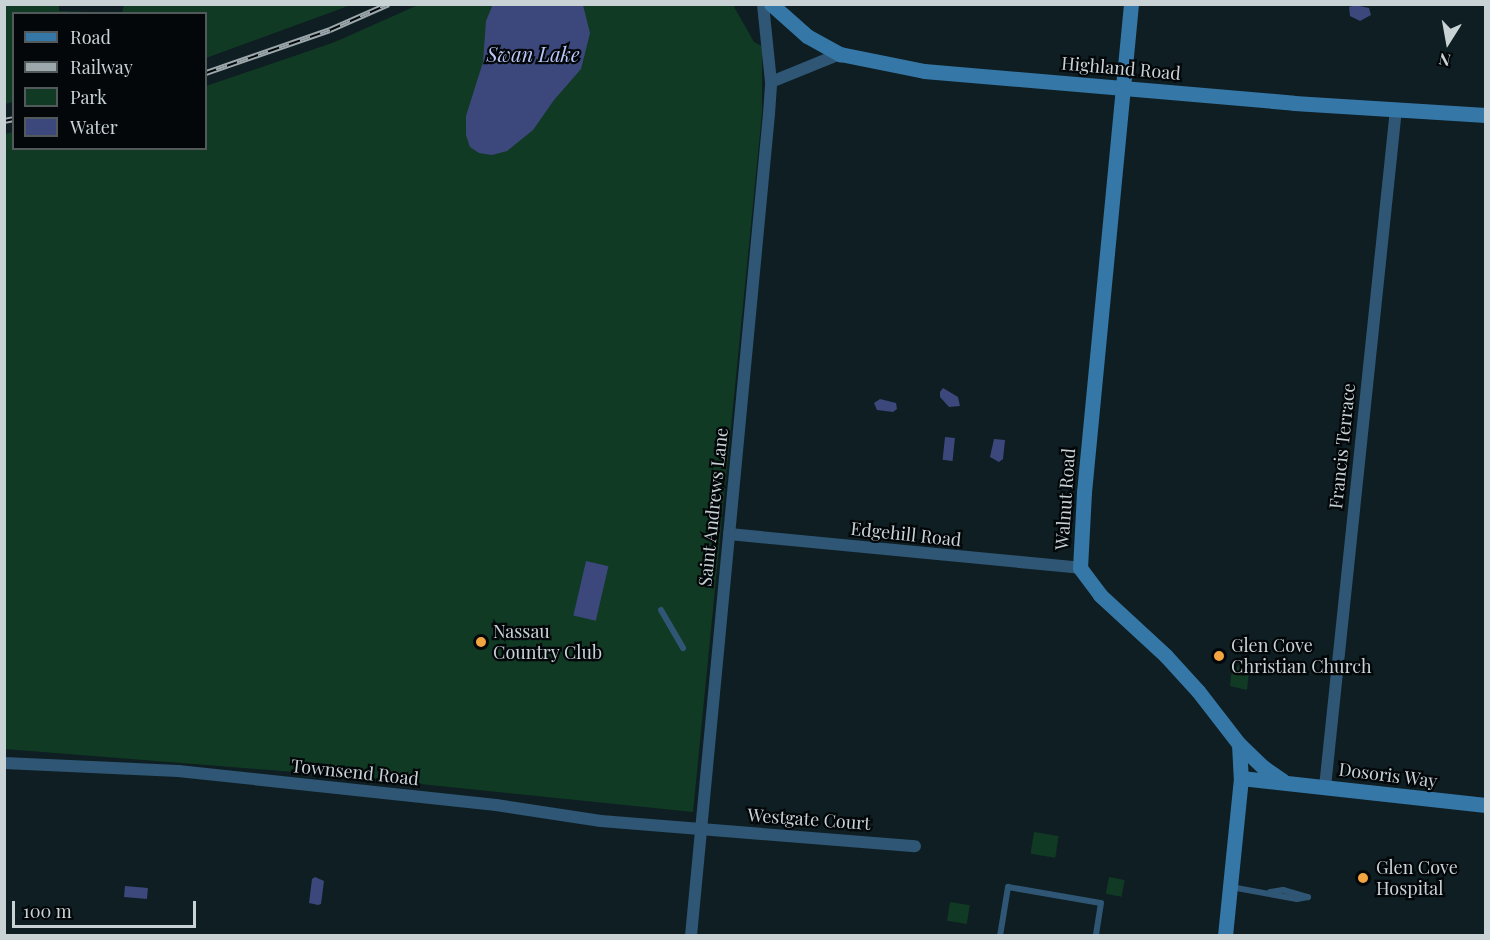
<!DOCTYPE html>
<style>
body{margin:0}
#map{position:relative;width:1490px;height:940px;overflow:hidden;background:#0e1e22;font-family:"Playfair Display",serif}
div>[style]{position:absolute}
.green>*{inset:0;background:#113a24;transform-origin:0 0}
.water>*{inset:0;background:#3c487c;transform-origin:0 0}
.lane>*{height:6px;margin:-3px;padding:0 3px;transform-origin:3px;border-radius:3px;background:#2f5674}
.street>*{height:12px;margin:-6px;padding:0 6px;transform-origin:6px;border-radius:6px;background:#2f5674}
.secondary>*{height:15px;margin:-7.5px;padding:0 7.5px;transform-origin:7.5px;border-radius:7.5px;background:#3577a7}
.rail>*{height:6px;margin-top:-3px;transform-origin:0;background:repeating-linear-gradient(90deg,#030709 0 11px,#9ca8ab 0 22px);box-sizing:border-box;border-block:2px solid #9ca8ab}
.dots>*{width:16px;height:16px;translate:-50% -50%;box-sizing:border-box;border:3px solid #030709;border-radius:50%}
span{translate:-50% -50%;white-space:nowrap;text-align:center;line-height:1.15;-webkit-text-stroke:4.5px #030709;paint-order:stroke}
.street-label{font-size:18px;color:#c9d3d6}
.poi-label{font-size:18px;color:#c9d3d6}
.left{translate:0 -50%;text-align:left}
.water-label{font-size:20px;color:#bac8f9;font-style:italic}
.frame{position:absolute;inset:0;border:6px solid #c9d3d6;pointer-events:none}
.legend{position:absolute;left:12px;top:12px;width:195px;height:138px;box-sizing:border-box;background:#030709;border:2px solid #52595b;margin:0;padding:8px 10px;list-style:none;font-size:18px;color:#c9d3d6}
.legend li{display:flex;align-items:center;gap:12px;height:30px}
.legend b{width:30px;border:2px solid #52595b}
.north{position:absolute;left:1418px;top:12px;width:60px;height:60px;-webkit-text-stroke:4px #030709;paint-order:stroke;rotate:191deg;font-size:16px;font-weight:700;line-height:24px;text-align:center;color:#c9d3d6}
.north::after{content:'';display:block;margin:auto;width:21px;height:27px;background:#c9d3d6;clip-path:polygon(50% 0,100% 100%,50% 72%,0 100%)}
.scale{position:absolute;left:12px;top:901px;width:184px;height:27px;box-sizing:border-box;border:3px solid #c9d3d6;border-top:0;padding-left:8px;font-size:18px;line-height:21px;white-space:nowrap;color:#c9d3d6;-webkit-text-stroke:4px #030709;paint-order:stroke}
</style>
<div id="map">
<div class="green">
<div style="clip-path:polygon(124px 5px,124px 4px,351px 5px,206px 58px,206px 14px,14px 14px,13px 102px,5px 104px,5px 5px,59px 5px,59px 11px,122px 13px)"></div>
<div style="clip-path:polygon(418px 5px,733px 5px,754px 42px,762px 46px,762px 113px,693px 812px,333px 775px,5px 749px,5px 134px,13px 132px,14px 148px,206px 148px,206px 86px,335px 42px)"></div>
<div style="clip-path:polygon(1240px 664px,1249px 671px,1247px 690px,1230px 686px,1231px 675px)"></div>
<div style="left:1034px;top:832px;width:25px;height:22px;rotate:9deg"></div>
<div style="left:1109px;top:877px;width:16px;height:17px;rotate:11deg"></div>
<div style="left:950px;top:902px;width:20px;height:19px;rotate:9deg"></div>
</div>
<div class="water">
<div style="clip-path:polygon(493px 4px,583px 5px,590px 33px,581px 69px,554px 100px,533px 130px,507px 151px,492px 155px,479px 153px,470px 147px,466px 135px,466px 116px,483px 62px,486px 21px)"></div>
<div style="clip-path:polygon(1355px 5px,1369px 8px,1371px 15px,1360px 21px,1350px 16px,1349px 7px)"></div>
<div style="clip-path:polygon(943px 388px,958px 397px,960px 406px,949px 407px,940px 397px,940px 392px)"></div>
<div style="clip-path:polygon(880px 399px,896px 403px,897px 409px,893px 412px,877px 410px,874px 403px)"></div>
<div style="left:945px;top:437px;width:10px;height:23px;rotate:6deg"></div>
<div style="clip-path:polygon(994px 439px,1005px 440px,1003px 459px,999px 462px,990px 457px)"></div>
<div style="left:586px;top:561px;width:23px;height:56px;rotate:13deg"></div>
<div style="clip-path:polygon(315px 877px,324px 881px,321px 904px,318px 905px,309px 903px,312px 879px)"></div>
<div style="left:125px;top:886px;width:23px;height:11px;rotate:5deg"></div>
</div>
<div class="lane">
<div style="left:661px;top:610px;width:44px;rotate:59.9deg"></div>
<div style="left:1231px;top:887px;width:67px;rotate:10.3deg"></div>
<div style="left:1297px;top:899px;width:11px;rotate:-10deg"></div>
<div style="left:1270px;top:892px;width:13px;rotate:-9deg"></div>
<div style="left:1283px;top:890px;width:26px;rotate:16deg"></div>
<div style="left:1000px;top:936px;width:50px;rotate:-80.7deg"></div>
<div style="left:1008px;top:887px;width:94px;rotate:9.8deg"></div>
<div style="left:1101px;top:903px;width:33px;rotate:99deg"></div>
</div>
<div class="street">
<div style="left:771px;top:82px;width:74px;rotate:-22.1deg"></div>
<div style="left:729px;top:534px;width:353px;rotate:5.5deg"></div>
<div style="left:4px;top:763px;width:174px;rotate:2.6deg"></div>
<div style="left:178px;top:771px;width:320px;rotate:6.1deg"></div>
<div style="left:496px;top:805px;width:106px;rotate:8.7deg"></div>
<div style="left:601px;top:821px;width:315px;rotate:4.6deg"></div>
<div style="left:1325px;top:787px;width:682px;rotate:-84.02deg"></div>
<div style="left:691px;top:936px;width:826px;rotate:-84.58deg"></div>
<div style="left:769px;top:114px;width:32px;rotate:-86deg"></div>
<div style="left:771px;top:82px;width:78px;rotate:-95.9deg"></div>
</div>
<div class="secondary">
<div style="left:771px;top:4px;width:48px;rotate:41.6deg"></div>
<div style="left:807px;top:36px;width:38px;rotate:29deg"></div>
<div style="left:840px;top:54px;width:86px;rotate:11.4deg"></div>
<div style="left:924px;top:71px;width:371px;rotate:4.9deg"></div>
<div style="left:1294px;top:103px;width:192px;rotate:3.6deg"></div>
<div style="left:1131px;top:4px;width:490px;rotate:95.5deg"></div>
<div style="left:1084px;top:492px;width:76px;rotate:93deg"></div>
<div style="left:1080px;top:568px;width:34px;rotate:53deg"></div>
<div style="left:1100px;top:595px;width:90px;rotate:42.7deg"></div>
<div style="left:1166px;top:656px;width:47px;rotate:47.6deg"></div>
<div style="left:1198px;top:691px;width:67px;rotate:52.3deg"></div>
<div style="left:1239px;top:744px;width:34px;rotate:87deg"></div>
<div style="left:1241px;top:778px;width:159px;rotate:95.8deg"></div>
<div style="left:1239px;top:744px;width:33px;rotate:44deg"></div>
<div style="left:1263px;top:767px;width:24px;rotate:35deg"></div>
<div style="left:1241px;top:778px;width:246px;rotate:6.3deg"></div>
</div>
<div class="rail">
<div style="left:206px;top:73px;width:131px;rotate:-19.1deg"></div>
<div style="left:330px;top:30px;width:64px;rotate:-23.8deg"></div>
<div style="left:4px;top:121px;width:10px;rotate:-11deg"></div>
</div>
<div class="dots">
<div style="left:481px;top:642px;background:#f2a541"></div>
<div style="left:1219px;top:656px;background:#f2a541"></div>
<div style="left:1363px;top:878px;background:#f2a541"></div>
</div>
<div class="street-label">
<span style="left:1121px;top:68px;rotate:5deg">Highland Road</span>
<span style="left:1342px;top:446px;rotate:-84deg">Francis Terrace</span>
<span style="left:1065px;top:499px;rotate:-86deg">Walnut Road</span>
<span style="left:713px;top:507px;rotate:-84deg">Saint Andrews Lane</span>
<span style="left:906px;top:534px;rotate:6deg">Edgehill Road</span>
<span style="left:355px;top:772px;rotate:6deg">Townsend Road</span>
<span style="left:1388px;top:775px;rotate:7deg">Dosoris Way</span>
<span style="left:809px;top:819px;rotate:4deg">Westgate Court</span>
</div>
<div class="poi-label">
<span class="left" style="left:493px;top:642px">Nassau<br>Country Club</span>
<span class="left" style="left:1231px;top:656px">Glen Cove<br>Christian Church</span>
<span class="left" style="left:1376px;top:878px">Glen Cove<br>Hospital</span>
</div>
<div class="water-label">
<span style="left:533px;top:53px">Swan Lake</span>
</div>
<div class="frame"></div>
<ul class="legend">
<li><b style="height:8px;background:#3577a7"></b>Road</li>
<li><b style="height:8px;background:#9ca8ab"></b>Railway</li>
<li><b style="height:16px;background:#113a24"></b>Park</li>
<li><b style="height:16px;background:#3c487c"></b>Water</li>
</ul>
<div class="north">N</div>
<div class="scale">100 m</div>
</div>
